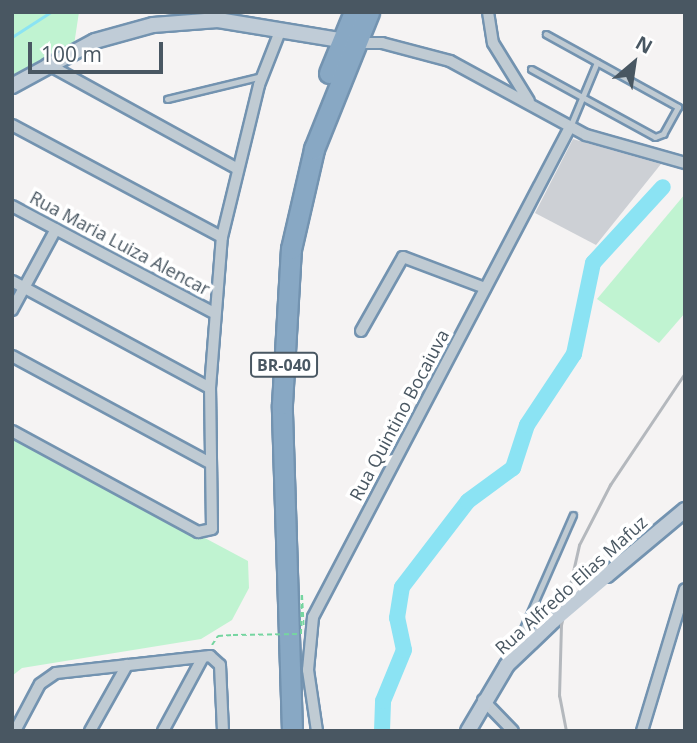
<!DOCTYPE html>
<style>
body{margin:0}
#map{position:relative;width:697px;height:743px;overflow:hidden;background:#f5f3f3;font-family:"Open Sans",sans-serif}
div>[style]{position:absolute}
.green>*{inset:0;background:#c0f3d1}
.stream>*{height:2.5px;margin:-1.25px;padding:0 1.25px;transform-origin:1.25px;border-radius:1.25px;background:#8be3f3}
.river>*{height:16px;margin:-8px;padding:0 8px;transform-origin:8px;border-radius:8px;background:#8be3f3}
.building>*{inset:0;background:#cdd0d5}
.path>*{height:2px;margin-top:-1px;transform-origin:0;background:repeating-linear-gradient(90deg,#75d5a0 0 5px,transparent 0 8.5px)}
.roads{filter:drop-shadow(2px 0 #7393b0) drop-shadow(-2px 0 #7393b0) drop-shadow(0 2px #7393b0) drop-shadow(0 -2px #7393b0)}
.lane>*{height:5px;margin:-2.5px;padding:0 2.5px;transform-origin:2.5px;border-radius:2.5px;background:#c0cbd3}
.street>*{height:10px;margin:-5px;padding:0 5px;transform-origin:5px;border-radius:5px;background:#c0cbd3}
.secondary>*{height:14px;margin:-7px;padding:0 7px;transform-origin:7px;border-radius:7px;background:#c0ccd7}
.highway>*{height:19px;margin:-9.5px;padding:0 9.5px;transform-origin:9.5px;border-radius:9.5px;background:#88a8c4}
.rail>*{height:2.5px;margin:-1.25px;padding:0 1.25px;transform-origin:1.25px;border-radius:1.25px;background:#b4b8bd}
.path-bridge>*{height:2px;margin-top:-1px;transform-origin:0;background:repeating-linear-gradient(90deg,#75d5a0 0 5px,transparent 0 8.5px)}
.secondary-bridge>*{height:14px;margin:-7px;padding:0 7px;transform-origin:7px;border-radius:7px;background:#c0ccd7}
span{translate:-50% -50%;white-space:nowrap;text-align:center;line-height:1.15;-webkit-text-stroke:7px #fff;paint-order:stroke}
.shield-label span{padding:2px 5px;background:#fff;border:2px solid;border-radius:5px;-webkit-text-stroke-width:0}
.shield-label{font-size:16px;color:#495762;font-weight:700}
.street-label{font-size:18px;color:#495762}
.frame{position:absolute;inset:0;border:14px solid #495762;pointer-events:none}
.north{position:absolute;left:599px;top:28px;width:70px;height:70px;-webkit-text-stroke:5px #fff;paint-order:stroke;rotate:29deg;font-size:19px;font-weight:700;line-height:28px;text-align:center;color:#495762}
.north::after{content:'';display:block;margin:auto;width:24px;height:32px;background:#495762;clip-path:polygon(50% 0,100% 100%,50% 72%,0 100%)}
.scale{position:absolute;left:28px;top:42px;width:135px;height:32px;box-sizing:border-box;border:4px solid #495762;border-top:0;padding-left:9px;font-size:21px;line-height:24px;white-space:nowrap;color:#495762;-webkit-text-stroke:5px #fff;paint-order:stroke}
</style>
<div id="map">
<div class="green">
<div style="clip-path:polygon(12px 12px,79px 12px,74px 45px,12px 75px)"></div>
<div style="clip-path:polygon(685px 194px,685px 313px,659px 343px,597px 299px)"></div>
<div style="clip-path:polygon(12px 435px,248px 561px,249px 588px,232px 620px,201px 639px,22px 668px,12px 676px)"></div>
</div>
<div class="stream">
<div style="left:12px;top:37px;width:46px;rotate:-32.7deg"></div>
</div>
<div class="river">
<div style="left:382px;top:731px;width:30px;rotate:-88deg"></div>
<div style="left:383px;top:701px;width:55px;rotate:-67.6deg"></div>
<div style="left:404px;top:650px;width:33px;rotate:-102deg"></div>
<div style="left:397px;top:618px;width:31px;rotate:-81deg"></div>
<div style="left:402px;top:587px;width:108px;rotate:-52.5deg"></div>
<div style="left:468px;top:501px;width:56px;rotate:-36.3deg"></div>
<div style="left:513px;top:468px;width:45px;rotate:-72deg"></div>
<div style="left:527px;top:425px;width:85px;rotate:-56.5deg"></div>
<div style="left:574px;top:354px;width:93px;rotate:-78.2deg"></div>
<div style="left:593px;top:263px;width:103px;rotate:-47.4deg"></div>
</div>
<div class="building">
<div style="clip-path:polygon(573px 139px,661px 164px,596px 245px,535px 213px)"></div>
</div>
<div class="path">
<div style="left:212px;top:645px;width:11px;rotate:-56deg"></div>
<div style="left:218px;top:636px;width:15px;rotate:-4deg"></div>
</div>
<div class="roads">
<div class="lane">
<div style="left:531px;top:69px;width:141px;rotate:28.7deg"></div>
<div style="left:655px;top:137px;width:9px;rotate:-21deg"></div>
<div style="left:663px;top:134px;width:31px;rotate:-61deg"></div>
<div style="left:678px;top:107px;width:151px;rotate:-151.1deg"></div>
<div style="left:167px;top:99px;width:98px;rotate:-13.6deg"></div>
<div style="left:570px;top:127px;width:70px;rotate:-67.4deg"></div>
<div style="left:511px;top:656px;width:154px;rotate:-66.3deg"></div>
</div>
<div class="street">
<div style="left:488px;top:12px;width:31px;rotate:81deg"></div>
<div style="left:493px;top:43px;width:68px;rotate:58.2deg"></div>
<div style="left:354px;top:43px;width:28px"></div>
<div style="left:382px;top:43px;width:70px;rotate:14.8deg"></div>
<div style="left:450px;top:61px;width:155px;rotate:28.6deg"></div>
<div style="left:586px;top:135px;width:103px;rotate:15.8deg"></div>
<div style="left:47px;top:64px;width:216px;rotate:28.8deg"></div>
<div style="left:12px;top:125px;width:238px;rotate:28.1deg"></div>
<div style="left:12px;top:206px;width:226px;rotate:27.9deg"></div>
<div style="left:12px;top:281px;width:225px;rotate:28.4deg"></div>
<div style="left:12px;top:310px;width:92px;rotate:-61.5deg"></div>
<div style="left:361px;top:331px;width:85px;rotate:-60.4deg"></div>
<div style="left:403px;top:257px;width:88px;rotate:20.7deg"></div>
<div style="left:12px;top:356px;width:225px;rotate:28.4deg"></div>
<div style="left:12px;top:431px;width:212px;rotate:28.5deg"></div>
<div style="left:198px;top:532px;width:14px;rotate:-12deg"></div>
<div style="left:212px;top:529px;width:141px;rotate:-90.8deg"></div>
<div style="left:210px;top:388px;width:151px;rotate:-85.5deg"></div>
<div style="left:222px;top:237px;width:156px;rotate:-76.3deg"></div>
<div style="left:259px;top:85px;width:60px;rotate:-68.6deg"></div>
<div style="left:483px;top:700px;width:43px;rotate:45.9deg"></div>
<div style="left:15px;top:731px;width:53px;rotate:-62deg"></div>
<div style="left:40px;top:684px;width:19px;rotate:-35deg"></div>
<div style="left:56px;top:673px;width:155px;rotate:-6.3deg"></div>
<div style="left:210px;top:656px;width:13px;rotate:42deg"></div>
<div style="left:220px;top:665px;width:66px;rotate:87.4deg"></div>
<div style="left:90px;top:731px;width:76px;rotate:-60.7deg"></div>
<div style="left:163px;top:731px;width:84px;rotate:-61.6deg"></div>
<div style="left:317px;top:731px;width:62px;rotate:-98.4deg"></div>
<div style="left:308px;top:670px;width:53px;rotate:-84.6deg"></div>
<div style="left:313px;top:617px;width:553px;rotate:-62.32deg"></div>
<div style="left:642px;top:731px;width:148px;rotate:-73.2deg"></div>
</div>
<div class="secondary">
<div style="left:12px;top:86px;width:94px;rotate:-28.5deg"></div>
<div style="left:95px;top:41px;width:60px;rotate:-15.4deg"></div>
<div style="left:153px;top:25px;width:65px;rotate:-4.4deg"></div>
<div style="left:218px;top:20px;width:124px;rotate:9.3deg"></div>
<div style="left:607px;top:575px;width:102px;rotate:-39.8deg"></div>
<div style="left:468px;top:731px;width:77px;rotate:-59.4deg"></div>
<div style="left:507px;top:665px;width:64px;rotate:-43.7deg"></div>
</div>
<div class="highway">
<div style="left:329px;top:73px;width:66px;rotate:-67.7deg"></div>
<div style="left:292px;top:731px;width:327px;rotate:-91.8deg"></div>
<div style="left:282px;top:404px;width:155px;rotate:-86.7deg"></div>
<div style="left:291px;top:249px;width:103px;rotate:-77deg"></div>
<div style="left:314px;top:149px;width:148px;rotate:-68.1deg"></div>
</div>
</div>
<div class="rail">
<div style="left:566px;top:731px;width:36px;rotate:-101deg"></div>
<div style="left:559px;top:696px;width:71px;rotate:-88.4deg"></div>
<div style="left:561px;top:625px;width:82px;rotate:-77.3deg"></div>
<div style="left:579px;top:545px;width:68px;rotate:-62.7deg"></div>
<div style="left:610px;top:485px;width:135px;rotate:-56.2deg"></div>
</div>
<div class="path-bridge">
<div style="left:233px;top:635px;width:68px;rotate:-0.8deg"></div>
<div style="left:301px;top:634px;width:39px;rotate:-89deg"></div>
<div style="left:302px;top:595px;width:33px;rotate:87deg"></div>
</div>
<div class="secondary-bridge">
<div style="left:553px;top:621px;width:71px;rotate:-40.4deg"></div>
</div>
<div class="shield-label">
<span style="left:284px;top:365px">BR-040</span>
</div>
<div class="street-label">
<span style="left:120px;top:243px;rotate:28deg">Rua Maria Luiza Alencar</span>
<span style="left:399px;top:415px;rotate:-62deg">Rua Quintino Bocaiuva</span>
<span style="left:571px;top:585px;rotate:-42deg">Rua Alfredo Elias Mafuz</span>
</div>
<div class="frame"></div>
<div class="north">N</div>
<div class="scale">100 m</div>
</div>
